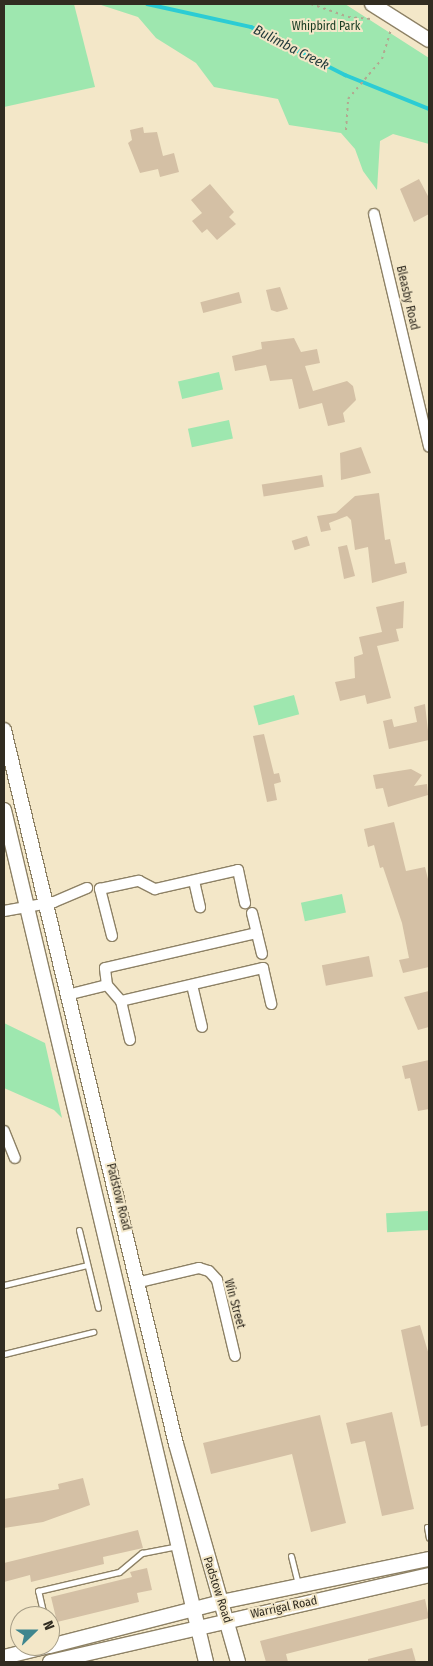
<!DOCTYPE html>
<style>
body{margin:0}
#map{position:relative;width:433px;height:1666px;overflow:hidden;background:#f3e7c8;font-family:"Fira Sans Condensed",sans-serif}
div>[style]{position:absolute}
.green>*{inset:0;background:#9ee7af;transform-origin:0 0}
.stream>*{height:4px;margin:-2px;padding:0 2px;transform-origin:2px;border-radius:2px;background:#2cccd4}
.building>*{inset:0;background:#d4c0a5;transform-origin:0 0}
.path>*{height:2px;margin-top:-1px;transform-origin:0;background:repeating-linear-gradient(90deg,#b2a890 0 2.5px,transparent 0 6.5px)}
.roads{filter:drop-shadow(1px 0 #8d8165) drop-shadow(-1px 0 #8d8165) drop-shadow(0 1px #8d8165) drop-shadow(0 -1px #8d8165)}
.lane>*{height:5px;margin:-2.5px;padding:0 2.5px;transform-origin:2.5px;border-radius:2.5px;background:#fff}
.street>*{height:10px;margin:-5px;padding:0 5px;transform-origin:5px;border-radius:5px;background:#fff}
.secondary>*{height:14px;margin:-7px;padding:0 7px;transform-origin:7px;border-radius:7px;background:#fff}
span{translate:-50% -50%;white-space:nowrap;text-align:center;line-height:1.15;-webkit-text-stroke:4px #f3e7c8;paint-order:stroke}
.park-label{font-size:12px;color:#173b21}
.street-label{font-size:12px;color:#312c21}
.water-label{font-size:14px;color:#1f3839;font-style:italic}
.frame{position:absolute;inset:0;border:5px solid #312c21;pointer-events:none}
.north{position:absolute;left:10px;top:1606px;width:50px;height:50px;box-sizing:border-box;background:#f3e7c8;border:1px solid #a59c85;border-radius:50%;rotate:68deg;font-size:14px;font-weight:700;line-height:20px;text-align:center;color:#312c21}
.north::after{content:'';display:block;margin:auto;width:18px;height:22px;background:#3f868e;clip-path:polygon(50% 0,100% 100%,50% 72%,0 100%)}
</style>
<div id="map">
<div class="green">
<div style="clip-path:polygon(4px 4px,74px 4px,95px 87px,4px 107px)"></div>
<div style="clip-path:polygon(98px 4px,345px 4px,429px 58px,429px 144px,393px 134px,380px 141px,377px 190px,363px 171px,355px 149px,341px 133px,289px 125px,278px 99px,214px 87px,196px 63px,156px 38px,138px 17px)"></div>
<div style="left:219px;top:372px;width:18px;height:42px;rotate:77deg"></div>
<div style="left:229px;top:420px;width:19px;height:42px;rotate:78deg"></div>
<div style="left:294px;top:695px;width:20px;height:42px;rotate:75deg"></div>
<div style="left:342px;top:894px;width:19px;height:42px;rotate:78deg"></div>
<div style="clip-path:polygon(4px 1023px,45px 1043px,62px 1118px,54px 1110px,4px 1088px)"></div>
<div style="left:428px;top:1211px;width:19px;height:42px;rotate:87deg"></div>
</div>
<div class="stream">
<div style="left:147px;top:4px;width:107px;rotate:12.5deg"></div>
<div style="left:251px;top:27px;width:106px;rotate:27.1deg"></div>
<div style="left:345px;top:75px;width:91px;rotate:22deg"></div>
</div>
<div class="building">
<div style="clip-path:polygon(143px 127px,144px 133px,157px 132px,163px 156px,174px 153px,179px 172px,160px 177px,158px 169px,140px 173px,128px 143px,132px 140px,130px 130px)"></div>
<div style="clip-path:polygon(419px 179px,429px 198px,429px 214px,414px 222px,400px 189px)"></div>
<div style="clip-path:polygon(210px 184px,234px 212px,229px 217px,236px 224px,217px 240px,207px 229px,202px 233px,192px 221px,202px 213px,191px 200px)"></div>
<div style="clip-path:polygon(280px 287px,288px 309px,277px 312px,271px 310px,266px 290px)"></div>
<div style="left:239px;top:292px;width:11px;height:40px;rotate:75deg"></div>
<div style="clip-path:polygon(294px 338px,301px 352px,317px 349px,320px 363px,305px 366px,313px 391px,347px 381px,353px 386px,356px 400px,343px 413px,345px 422px,328px 426px,322px 403px,299px 409px,292px 379px,270px 381px,266px 365px,235px 371px,232px 356px,262px 349px,261px 342px)"></div>
<div style="clip-path:polygon(361px 447px,371px 473px,341px 480px,340px 453px)"></div>
<div style="left:322px;top:475px;width:12px;height:61px;rotate:81deg"></div>
<div style="clip-path:polygon(379px 493px,385px 540px,390px 539px,395px 564px,405px 562px,407px 573px,372px 583px,368px 547px,355px 550px,351px 520px,347px 516px,329px 523px,331px 530px,321px 532px,317px 516px,336px 513px,355px 496px)"></div>
<div style="left:307px;top:536px;width:10px;height:16px;rotate:73deg"></div>
<div style="clip-path:polygon(347px 545px,355px 576px,344px 579px,338px 547px)"></div>
<div style="clip-path:polygon(404px 601px,403px 628px,396px 629px,399px 641px,377px 646px,391px 698px,367px 704px,365px 695px,340px 701px,335px 682px,355px 678px,354px 657px,363px 654px,359px 637px,382px 632px,376px 607px)"></div>
<div style="clip-path:polygon(425px 704px,429px 740px,389px 749px,383px 721px,392px 719px,394px 727px,417px 722px,414px 707px)"></div>
<div style="clip-path:polygon(264px 734px,274px 774px,279px 773px,281px 782px,274px 784px,277px 800px,267px 802px,253px 736px)"></div>
<div style="clip-path:polygon(411px 769px,422px 775px,414px 786px,427px 784px,428px 795px,388px 807px,383px 788px,376px 789px,373px 775px)"></div>
<div style="clip-path:polygon(394px 822px,406px 871px,425px 867px,429px 883px,429px 967px,403px 973px,399px 960px,409px 958px,402px 923px,383px 867px,380px 868px,374px 845px,368px 847px,364px 829px)"></div>
<div style="left:369px;top:956px;width:21px;height:48px;rotate:79deg"></div>
<div style="clip-path:polygon(429px 991px,429px 1027px,418px 1030px,404px 997px)"></div>
<div style="clip-path:polygon(429px 1060px,429px 1109px,418px 1111px,410px 1078px,405px 1079px,402px 1066px)"></div>
<div style="clip-path:polygon(420px 1325px,429px 1355px,429px 1425px,421px 1427px,401px 1330px)"></div>
<div style="clip-path:polygon(392px 1412px,414px 1509px,382px 1516px,365px 1441px,351px 1444px,346px 1423px)"></div>
<div style="clip-path:polygon(320px 1415px,346px 1523px,311px 1532px,292px 1454px,211px 1474px,203px 1443px)"></div>
<div style="clip-path:polygon(83px 1478px,90px 1505px,43px 1522px,4px 1528px,4px 1499px,59px 1489px,58px 1484px)"></div>
<div style="clip-path:polygon(138px 1530px,143px 1548px,103px 1557px,104px 1564px,31px 1582px,30px 1575px,4px 1582px,4px 1563px)"></div>
<div style="clip-path:polygon(147px 1568px,152px 1590px,137px 1593px,139px 1602px,57px 1622px,51px 1597px,132px 1577px,130px 1572px)"></div>
<div style="clip-path:polygon(425px 1599px,429px 1618px,286px 1654px,288px 1662px,266px 1662px,260px 1641px)"></div>
<div style="clip-path:polygon(412px 1648px,416px 1662px,368px 1662px,368px 1659px)"></div>
</div>
<div class="path">
<div style="left:311px;top:4px;width:39px;rotate:19deg"></div>
<div style="left:348px;top:17px;width:23px;rotate:5deg"></div>
<div style="left:346px;top:130px;width:31px;rotate:-86deg"></div>
<div style="left:348px;top:99px;width:52px;rotate:-49.6deg"></div>
<div style="left:382px;top:59px;width:30px;rotate:-73deg"></div>
</div>
<div class="roads">
<div class="lane">
<div style="left:79px;top:1230px;width:80px;rotate:76.3deg"></div>
<div style="left:4px;top:1285px;width:85px;rotate:-13.5deg"></div>
<div style="left:4px;top:1354px;width:92px;rotate:-13.9deg"></div>
<div style="left:427px;top:1527px;width:11px;rotate:80deg"></div>
<div style="left:291px;top:1556px;width:29px;rotate:76deg"></div>
<div style="left:44px;top:1616px;width:26px;rotate:-103deg"></div>
<div style="left:38px;top:1591px;width:83px;rotate:-13.2deg"></div>
<div style="left:119px;top:1572px;width:30px;rotate:-40deg"></div>
<div style="left:142px;top:1553px;width:36px;rotate:-11deg"></div>
</div>
<div class="street">
<div style="left:374px;top:214px;width:239px;rotate:76.7deg"></div>
<div style="left:194px;top:881px;width:27px;rotate:77deg"></div>
<div style="left:4px;top:911px;width:51px;rotate:-10.2deg"></div>
<div style="left:54px;top:902px;width:36px;rotate:-23deg"></div>
<div style="left:252px;top:913px;width:42px;rotate:76.3deg"></div>
<div style="left:112px;top:936px;width:49px;rotate:-104.3deg"></div>
<div style="left:100px;top:889px;width:40px;rotate:-12deg"></div>
<div style="left:139px;top:881px;width:18px;rotate:27deg"></div>
<div style="left:155px;top:889px;width:85px;rotate:-12.9deg"></div>
<div style="left:238px;top:870px;width:34px;rotate:78deg"></div>
<div style="left:107px;top:985px;width:21px;rotate:49deg"></div>
<div style="left:121px;top:1001px;width:146px;rotate:-13.1deg"></div>
<div style="left:263px;top:968px;width:37px;rotate:77deg"></div>
<div style="left:107px;top:985px;width:17px;rotate:-97deg"></div>
<div style="left:105px;top:968px;width:156px;rotate:-13deg"></div>
<div style="left:192px;top:985px;width:43px;rotate:76.6deg"></div>
<div style="left:67px;top:995px;width:41px;rotate:-14deg"></div>
<div style="left:121px;top:1001px;width:40px;rotate:77deg"></div>
<div style="left:4px;top:1131px;width:29px;rotate:68deg"></div>
<div style="left:140px;top:1282px;width:61px;rotate:-13.3deg"></div>
<div style="left:199px;top:1268px;width:10px;rotate:17deg"></div>
<div style="left:209px;top:1271px;width:12px;rotate:48deg"></div>
<div style="left:217px;top:1280px;width:78px;rotate:76.7deg"></div>
</div>
<div class="secondary">
<div style="left:372px;top:4px;width:67px;rotate:32.3deg"></div>
<div style="left:4px;top:730px;width:734px;rotate:76.46deg"></div>
<div style="left:176px;top:1444px;width:227px;rotate:74.1deg"></div>
<div style="left:4px;top:810px;width:876px;rotate:76.66deg"></div>
<div style="left:50px;top:1646px;width:177px;rotate:-14.4deg"></div>
<div style="left:221px;top:1602px;width:212px;rotate:-11.7deg"></div>
<div style="left:4px;top:1657px;width:45px;rotate:-14deg"></div>
<div style="left:50px;top:1662px;width:389px;rotate:-12.9deg"></div>
</div>
</div>
<div class="park-label">
<span style="left:326px;top:27px">Whipbird Park</span>
</div>
<div class="street-label">
<span style="left:407px;top:298px;rotate:77deg">Bleasby Road</span>
<span style="left:118px;top:1197px;rotate:76deg">Padstow Road</span>
<span style="left:234px;top:1304px;rotate:75deg">Win Street</span>
<span style="left:217px;top:1590px;rotate:72deg">Padstow Road</span>
<span style="left:284px;top:1608px;rotate:-12deg">Warrigal Road</span>
</div>
<div class="water-label">
<span style="left:291px;top:48px;rotate:27deg">Bulimba Creek</span>
</div>
<div class="frame"></div>
<div class="north">N</div>
</div>
